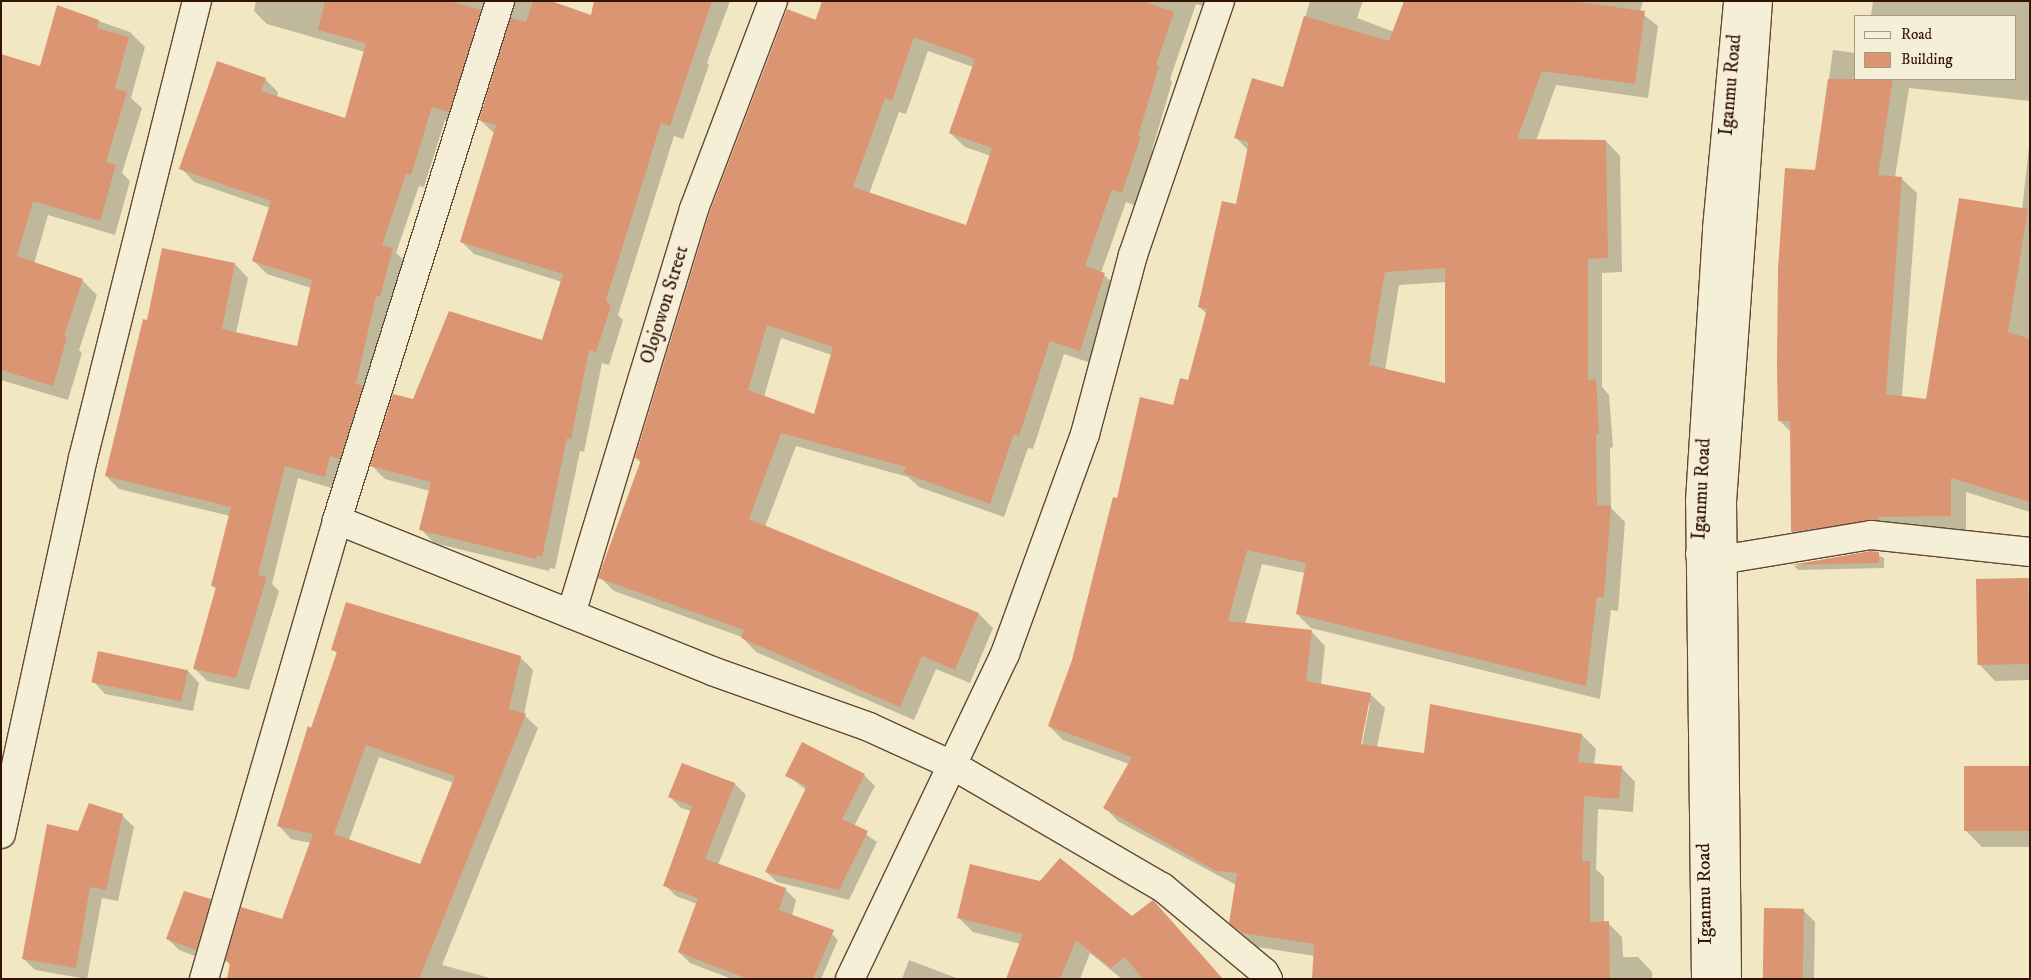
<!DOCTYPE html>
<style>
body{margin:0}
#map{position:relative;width:2031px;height:980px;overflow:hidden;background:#f1e7c2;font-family:"IM FELL DW Pica",serif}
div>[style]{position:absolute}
.shadow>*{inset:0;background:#0003}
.building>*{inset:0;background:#dc9573;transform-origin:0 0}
.roads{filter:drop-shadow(1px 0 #614934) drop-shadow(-1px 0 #614934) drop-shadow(0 1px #614934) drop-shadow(0 -1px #614934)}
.street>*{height:28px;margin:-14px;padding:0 14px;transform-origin:14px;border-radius:14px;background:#f6efd7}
.secondary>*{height:28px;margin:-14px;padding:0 14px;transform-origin:14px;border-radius:14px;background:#f6efd7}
span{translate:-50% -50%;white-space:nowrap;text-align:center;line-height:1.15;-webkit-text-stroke:4.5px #f6efd7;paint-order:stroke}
.street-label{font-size:19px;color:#311404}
.frame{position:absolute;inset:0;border:2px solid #311404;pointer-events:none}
.legend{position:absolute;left:1854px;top:15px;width:162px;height:65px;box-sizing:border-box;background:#f6efd7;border:1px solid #a79783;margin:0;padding:6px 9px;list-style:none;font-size:15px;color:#311404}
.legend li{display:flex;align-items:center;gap:10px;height:25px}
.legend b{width:25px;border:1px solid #a79783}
</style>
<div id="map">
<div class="shadow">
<div style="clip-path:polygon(256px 1px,507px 1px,462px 124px,445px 120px,424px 187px,419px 186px,396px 253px,406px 262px,338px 490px,298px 478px,272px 584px,279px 591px,249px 690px,207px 681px,194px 668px,217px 590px,212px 585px,230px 516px,119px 489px,106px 476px,148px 322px,235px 264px,248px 278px,236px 333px,298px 348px,311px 288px,267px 274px,254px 261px,270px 208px,194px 182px,181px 168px,265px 79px,278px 92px,277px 97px,346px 120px,365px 52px,267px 24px,254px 11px)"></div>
<div style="clip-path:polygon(515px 1px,547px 1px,591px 16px,595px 1px,730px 1px,707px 63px,709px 65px,683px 139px,674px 136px,618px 315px,623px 320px,609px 365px,602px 363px,584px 452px,580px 451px,555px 569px,550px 568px,549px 571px,434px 543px,421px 529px,430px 491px,385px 479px,372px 466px,413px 400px,543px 341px,562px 282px,474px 254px,461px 241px,495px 134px,480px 120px)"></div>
<div style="clip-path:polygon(evenodd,823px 1px,1223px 1px,1219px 11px,1196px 4px,1170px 79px,1172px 82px,1152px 150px,1154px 152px,1136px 206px,1126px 202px,1101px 273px,1119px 288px,1094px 364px,1064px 354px,1033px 449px,1028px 448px,1004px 517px,919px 487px,908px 477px,796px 446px,765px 527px,979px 614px,993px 628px,970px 683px,936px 669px,914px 720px,756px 652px,742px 637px,614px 591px,600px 577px,641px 463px,636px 458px,823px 1px,928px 51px,973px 67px,950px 133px,965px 147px,991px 156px,966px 227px,869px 194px,899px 112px,906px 114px,928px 51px,823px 1px,781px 338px,832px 355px,814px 415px,764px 397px,781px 338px)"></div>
<div style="clip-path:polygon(evenodd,1310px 1px,1363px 1px,1357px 18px,1402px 35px,1412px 1px,1643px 1px,1640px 12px,1658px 26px,1648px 98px,1556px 85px,1536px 141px,1606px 141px,1620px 156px,1622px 272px,1602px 273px,1602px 387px,1609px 395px,1613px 447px,1610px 448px,1611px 508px,1625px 522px,1618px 611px,1611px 610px,1600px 699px,1311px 628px,1297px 614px,1305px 573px,1262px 564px,1245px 624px,1311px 631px,1325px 646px,1321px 685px,1370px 694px,1385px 708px,1377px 747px,1425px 754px,1582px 735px,1596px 749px,1594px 765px,1621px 767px,1635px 782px,1633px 812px,1598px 809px,1596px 869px,1604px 877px,1604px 923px,1608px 923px,1622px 937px,1623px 957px,1638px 957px,1652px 972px,1652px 979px,1313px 979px,1315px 956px,1257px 947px,1230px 922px,1236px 885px,1119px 822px,1105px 808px,1129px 764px,1063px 740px,1049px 726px,1073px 661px,1118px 499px,1189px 382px,1207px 314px,1199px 307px,1237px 205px,1249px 151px,1235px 137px,1284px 89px,1310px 1px,1447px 282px,1447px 385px,1385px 370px,1399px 285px,1447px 282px,1310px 1px,1368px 703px,1370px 703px,1361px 750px,1359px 750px,1368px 703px)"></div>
<div style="clip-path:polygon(1873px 1px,2030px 1px,2030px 101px,1909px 88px,1895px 177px,1901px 178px,1917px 193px,1902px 397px,1927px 400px,2022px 210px,2030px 137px,2030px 512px,1966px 492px,1966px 531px,1892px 532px,1808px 547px,1792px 532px,1792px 433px,1780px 421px,1833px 50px,1855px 53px,1855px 79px,2015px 79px,2015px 16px,1871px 16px)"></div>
<div style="clip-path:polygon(58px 7px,130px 32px,145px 47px,131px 98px,142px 108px,122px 173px,130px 181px,115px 235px,48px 215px,34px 264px,82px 280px,97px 295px,79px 350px,82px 353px,68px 400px,1px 380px,1px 72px,41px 67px)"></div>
<div style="clip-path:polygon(1871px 552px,1884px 558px,1884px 568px,1798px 570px,1794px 566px)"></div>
<div style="clip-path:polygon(2030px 578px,2030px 680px,1995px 681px,1979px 664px,1977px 580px)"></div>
<div style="clip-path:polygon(evenodd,333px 650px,520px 657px,533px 670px,524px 715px,538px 728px,442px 965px,494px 979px,228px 979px,231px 966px,227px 961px,283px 921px,311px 843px,291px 839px,279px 826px,338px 654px,333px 650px,379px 757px,454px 783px,420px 866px,349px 840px,379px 757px)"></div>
<div style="clip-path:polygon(188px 671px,199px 683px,193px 711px,105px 694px,94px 682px)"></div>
<div style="clip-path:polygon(683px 764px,735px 784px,746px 795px,718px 865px,785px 889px,796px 900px,792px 916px,827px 929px,838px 940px,821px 979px,732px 979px,690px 963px,679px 952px,697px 904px,676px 896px,665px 885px,691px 811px,681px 808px,670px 797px)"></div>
<div style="clip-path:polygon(2030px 767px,2030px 847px,1982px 847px,1966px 831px)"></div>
<div style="clip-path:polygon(787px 775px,864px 775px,875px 786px,854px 826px,877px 842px,849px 900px,777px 882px,766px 872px,806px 790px)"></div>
<div style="clip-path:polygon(122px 815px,134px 827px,118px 901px,102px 898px,87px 979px,35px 970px,23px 958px,79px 832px)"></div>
<div style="clip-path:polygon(210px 900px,222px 911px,208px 961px,179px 950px,167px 938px)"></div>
<div style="clip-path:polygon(1153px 902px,1222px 979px,1122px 979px,1090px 953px,1080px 979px,1007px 979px,1021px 944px,973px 932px,959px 918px,1132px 918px)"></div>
<div style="clip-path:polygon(1803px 910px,1815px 922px,1814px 979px,1765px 979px)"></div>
<div style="clip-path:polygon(909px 960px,959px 979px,902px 979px)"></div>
</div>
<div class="building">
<div style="clip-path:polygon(325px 1px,450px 1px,481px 10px,449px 112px,432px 107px,411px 175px,406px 174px,382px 245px,393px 248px,380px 297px,376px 296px,356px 384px,363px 386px,340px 459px,330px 456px,325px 477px,285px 466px,258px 575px,267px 577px,236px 678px,193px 669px,216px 587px,211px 586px,231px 507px,105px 476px,143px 319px,147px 320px,162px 248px,235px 263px,222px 329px,297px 346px,312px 280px,252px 261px,271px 201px,179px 169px,217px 61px,266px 78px,261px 91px,345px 118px,366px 43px,318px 30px)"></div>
<div style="clip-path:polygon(533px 1px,551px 1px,591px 15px,594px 1px,712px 1px,670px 126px,661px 123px,606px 300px,611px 306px,596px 352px,589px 350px,571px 439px,567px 438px,542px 557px,537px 555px,536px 559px,419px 530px,431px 482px,370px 466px,393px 394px,413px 399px,449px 311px,542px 340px,563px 274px,460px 242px,496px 125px,479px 120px,511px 18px,526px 22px)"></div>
<div style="clip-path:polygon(evenodd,822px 1px,1143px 1px,1174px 12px,1156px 65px,1159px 66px,1138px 136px,1141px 136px,1122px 193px,1112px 189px,1085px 266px,1105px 273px,1080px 351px,1050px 341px,1019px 436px,1014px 434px,990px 504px,903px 473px,906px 467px,781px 433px,749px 519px,979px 613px,955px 670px,922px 656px,900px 707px,741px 638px,744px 630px,598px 578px,641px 460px,635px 458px,709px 214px,787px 9px,816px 20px,822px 1px,914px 37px,975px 59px,949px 133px,992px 148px,966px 225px,853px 187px,885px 98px,892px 101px,914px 37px,822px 1px,767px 325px,833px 347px,814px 414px,748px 390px,767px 325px)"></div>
<div style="clip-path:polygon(evenodd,1404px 1px,1571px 1px,1645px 11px,1635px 84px,1542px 71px,1517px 139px,1606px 140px,1608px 258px,1588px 259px,1588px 380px,1596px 379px,1599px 434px,1596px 434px,1597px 505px,1611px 506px,1604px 597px,1597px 597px,1586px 686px,1296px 614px,1306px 563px,1247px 550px,1228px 621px,1312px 630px,1306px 681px,1371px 693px,1361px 744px,1424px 753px,1430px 704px,1582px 734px,1578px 762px,1622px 766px,1619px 799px,1584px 796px,1582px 861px,1590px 861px,1590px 922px,1609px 921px,1610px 979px,1312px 979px,1314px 944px,1242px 933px,1229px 923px,1237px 873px,1216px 871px,1103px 808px,1132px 757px,1048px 726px,1072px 660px,1113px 497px,1117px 498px,1140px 397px,1173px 405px,1180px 378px,1188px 380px,1207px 309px,1198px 307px,1222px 201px,1236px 204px,1249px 142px,1234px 138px,1252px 78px,1283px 87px,1304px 16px,1389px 41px,1404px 1px,1445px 268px,1445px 383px,1369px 365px,1385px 272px,1445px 268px)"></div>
<div style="clip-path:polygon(57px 5px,99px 20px,97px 28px,129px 37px,115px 88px,127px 92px,106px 162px,116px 165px,100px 221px,33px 201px,17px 256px,83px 279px,64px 336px,67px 337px,53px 386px,1px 370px,1px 54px,40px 66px)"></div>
<div style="clip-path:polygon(1828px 79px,1893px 79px,1878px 175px,1902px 177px,1886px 394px,1926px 399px,1959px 198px,2028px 209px,2008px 332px,2030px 339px,2030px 502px,1951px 478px,1951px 516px,1878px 517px,1878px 520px,1791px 532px,1790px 421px,1778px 421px,1777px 364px,1778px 269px,1785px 168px,1815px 170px)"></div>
<div style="clip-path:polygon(1871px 551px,1879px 552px,1879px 563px,1791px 565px)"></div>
<div style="left:2028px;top:578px;width:86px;height:52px;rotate:89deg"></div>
<div style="clip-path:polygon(evenodd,346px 602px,521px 656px,509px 709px,526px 714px,419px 979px,227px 979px,230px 963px,225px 961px,241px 907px,282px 919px,313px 834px,277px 826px,308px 726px,311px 728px,337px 652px,331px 650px,346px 602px,366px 745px,455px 776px,420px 864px,334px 834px,366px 745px)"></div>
<div style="left:98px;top:651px;width:92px;height:32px;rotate:12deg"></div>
<div style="clip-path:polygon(802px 742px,865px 774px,842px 819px,868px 831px,839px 890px,765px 872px,807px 786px,785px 776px)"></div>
<div style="clip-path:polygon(682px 763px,735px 783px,705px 859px,786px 888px,779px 910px,834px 930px,813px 979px,748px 979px,678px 952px,698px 898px,663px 886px,692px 806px,668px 797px)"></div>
<div style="left:1964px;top:766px;width:66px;height:65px"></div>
<div style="clip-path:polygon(89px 803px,123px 814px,106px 890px,90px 887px,76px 968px,22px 959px,47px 824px,78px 831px)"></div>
<div style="clip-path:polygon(1060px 858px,1132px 916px,1153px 900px,1223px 979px,1143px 979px,1125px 957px,1111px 968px,1076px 940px,1060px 979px,1006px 979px,1023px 934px,957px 918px,970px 864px,1040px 881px)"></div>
<div style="clip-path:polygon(184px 891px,211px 899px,196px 950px,166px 939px)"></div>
<div style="left:1764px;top:908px;width:40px;height:71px;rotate:1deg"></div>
</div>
<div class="roads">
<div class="street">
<div style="left:337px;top:520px;width:404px;rotate:21.9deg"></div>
<div style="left:712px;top:671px;width:167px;rotate:19.6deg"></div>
<div style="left:869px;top:727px;width:91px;rotate:24.6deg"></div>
<div style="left:952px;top:765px;width:243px;rotate:30.2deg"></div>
<div style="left:1162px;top:887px;width:133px;rotate:39.8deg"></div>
<div style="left:1264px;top:972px;width:8px;rotate:60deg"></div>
<div style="left:1700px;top:554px;width:21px;rotate:17deg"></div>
<div style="left:1720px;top:560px;width:153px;rotate:-9.4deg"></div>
<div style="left:1871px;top:535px;width:160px;rotate:6.1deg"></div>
<div style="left:571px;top:614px;width:423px;rotate:-73.1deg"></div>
<div style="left:694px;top:209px;width:222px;rotate:-69.2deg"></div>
<div style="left:1px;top:834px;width:385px;rotate:-77.7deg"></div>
<div style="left:83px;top:458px;width:471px;rotate:-76deg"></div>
<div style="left:204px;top:979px;width:478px;rotate:-73.8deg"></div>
<div style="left:337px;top:520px;width:544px;rotate:-72.56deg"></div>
<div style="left:850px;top:979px;width:360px;rotate:-64.5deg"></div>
<div style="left:1005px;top:654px;width:234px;rotate:-70deg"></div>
<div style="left:1085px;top:434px;width:185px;rotate:-75deg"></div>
<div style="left:1133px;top:255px;width:268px;rotate:-71.1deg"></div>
</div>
<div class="secondary">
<div style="left:1706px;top:979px;width:478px;rotate:-90.7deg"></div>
<div style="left:1700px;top:501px;width:273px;rotate:-86.4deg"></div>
<div style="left:1717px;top:229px;width:229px;rotate:-84.7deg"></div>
<div style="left:1727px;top:979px;width:477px;rotate:-90.6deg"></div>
<div style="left:1722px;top:502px;width:502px;rotate:-85.89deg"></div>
</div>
</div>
<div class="street-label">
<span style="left:1731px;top:85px;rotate:-85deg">Iganmu Road</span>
<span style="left:665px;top:305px;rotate:-73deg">Olojowon Street</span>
<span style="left:1702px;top:489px;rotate:-87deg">Iganmu Road</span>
<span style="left:1705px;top:894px;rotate:-91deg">Iganmu Road</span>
</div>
<div class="frame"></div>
<ul class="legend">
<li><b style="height:6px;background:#f6efd7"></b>Road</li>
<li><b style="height:14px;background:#dc9573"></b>Building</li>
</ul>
</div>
